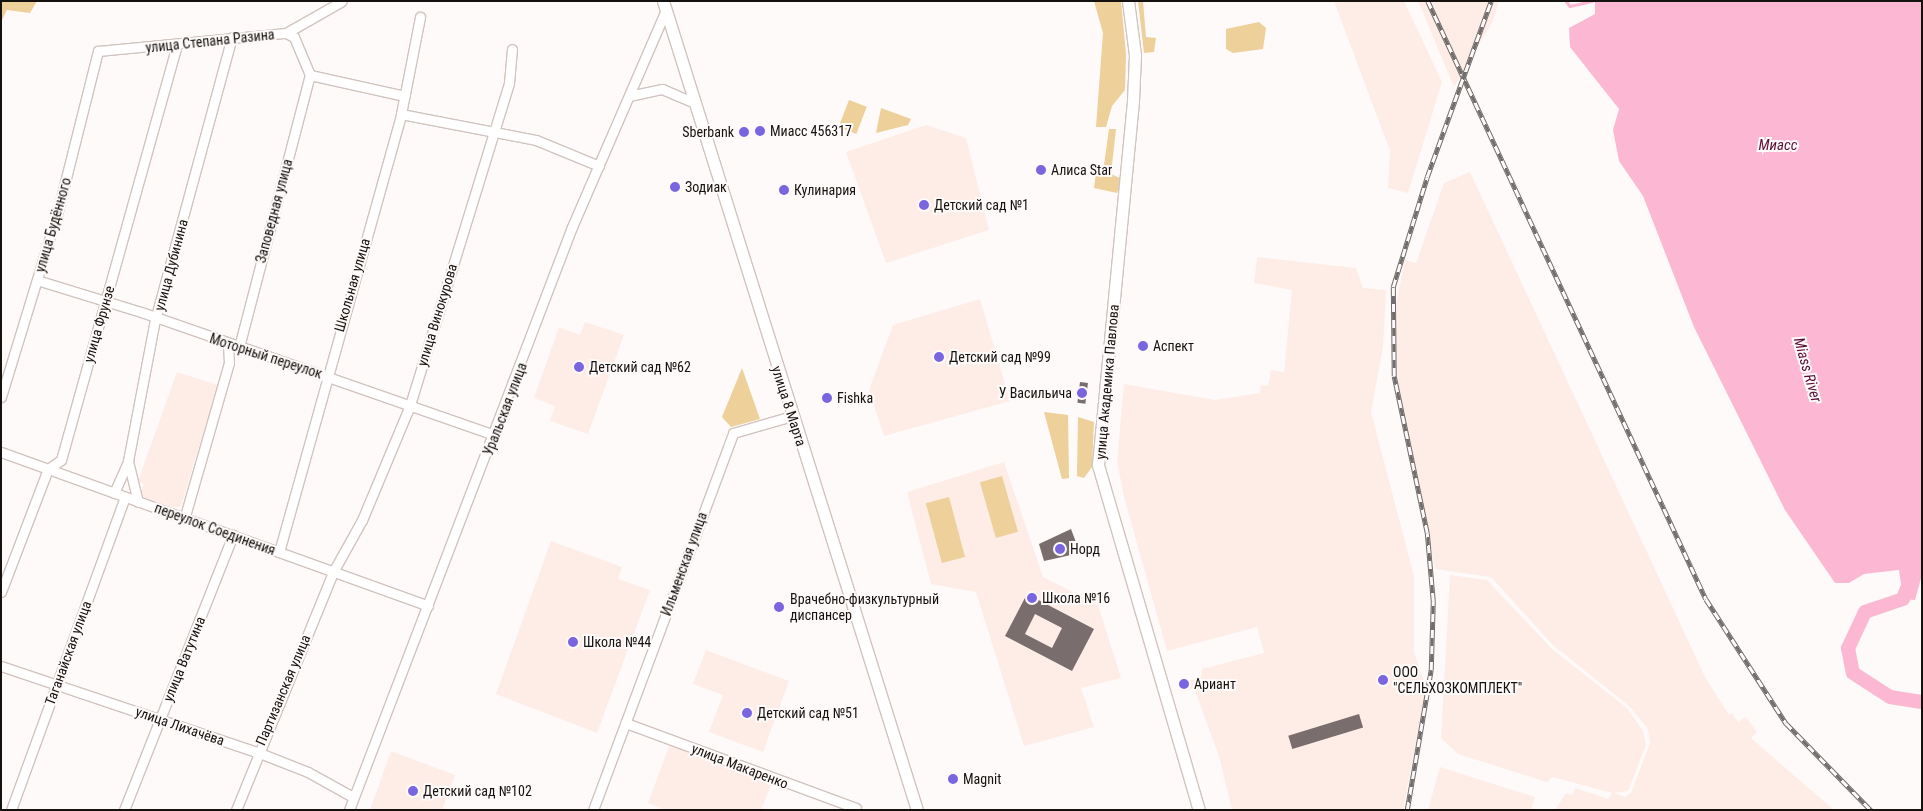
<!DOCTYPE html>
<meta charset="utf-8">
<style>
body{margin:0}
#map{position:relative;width:1923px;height:811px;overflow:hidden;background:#fdfaf9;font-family:"Roboto Condensed",sans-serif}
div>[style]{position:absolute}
.built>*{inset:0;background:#feede7}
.green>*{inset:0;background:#edd09a;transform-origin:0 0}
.water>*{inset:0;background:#fcb8d2}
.stream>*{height:2.5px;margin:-1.25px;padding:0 1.25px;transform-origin:1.25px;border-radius:1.25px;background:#fcb8d2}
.river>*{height:14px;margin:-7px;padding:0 7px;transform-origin:7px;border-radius:7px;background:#fcb8d2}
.building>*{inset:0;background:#796d6d;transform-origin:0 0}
.roads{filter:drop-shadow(1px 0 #d1c4bf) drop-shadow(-1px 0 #d1c4bf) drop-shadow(0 1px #d1c4bf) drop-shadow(0 -1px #d1c4bf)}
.minor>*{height:9px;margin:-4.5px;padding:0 4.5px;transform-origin:4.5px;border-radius:4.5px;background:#fff}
.major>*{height:11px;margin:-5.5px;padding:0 5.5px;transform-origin:5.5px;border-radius:5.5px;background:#fff}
.rail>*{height:4.5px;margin-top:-2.25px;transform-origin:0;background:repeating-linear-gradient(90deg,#fdfaf9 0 8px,#716e6c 0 16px);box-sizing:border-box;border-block:1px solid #716e6c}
.dots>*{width:14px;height:14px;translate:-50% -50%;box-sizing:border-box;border:2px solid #fdfaf9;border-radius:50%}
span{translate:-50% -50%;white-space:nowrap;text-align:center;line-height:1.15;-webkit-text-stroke:4px #fdfaf9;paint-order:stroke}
.street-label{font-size:14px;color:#15110f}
.poi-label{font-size:14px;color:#15110f}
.left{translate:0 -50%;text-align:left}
.right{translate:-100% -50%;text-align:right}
.water-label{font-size:15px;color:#5b0d36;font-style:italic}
.frame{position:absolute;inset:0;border:2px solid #15110f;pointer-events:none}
</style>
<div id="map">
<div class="built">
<div style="clip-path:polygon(1334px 1px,1404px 1px,1442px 82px,1408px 193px,1388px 188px,1390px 151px)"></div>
<div style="clip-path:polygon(1418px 1px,1499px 1px,1493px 21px,1454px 87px)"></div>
<div style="clip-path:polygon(926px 125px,966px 138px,989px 230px,886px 263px,846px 152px)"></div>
<div style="clip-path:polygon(1470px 172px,1706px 679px,1729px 715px,1732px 713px,1738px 722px,1746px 717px,1757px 732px,1751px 738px,1834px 810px,1555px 810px,1566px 793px,1572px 795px,1575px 788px,1608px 799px,1612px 793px,1552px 777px,1547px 782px,1458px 754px,1441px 738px,1450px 575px,1487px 580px,1552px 649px,1627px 708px,1643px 731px,1646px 745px,1628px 791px,1614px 793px,1625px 797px,1631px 793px,1650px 743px,1648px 729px,1630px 707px,1553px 645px,1491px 577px,1435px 569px,1398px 387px,1395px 310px,1405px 260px,1416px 263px,1444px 183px)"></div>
<div style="clip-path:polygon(1257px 257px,1356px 268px,1363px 288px,1386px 290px,1383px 347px,1371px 412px,1414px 576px,1414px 652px,1426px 688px,1403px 810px,1232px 810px,1219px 756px,1194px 688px,1182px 692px,1179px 684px,1201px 677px,1202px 669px,1264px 653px,1257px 627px,1167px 651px,1124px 497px,1117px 461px,1124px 384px,1215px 400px,1260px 393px,1261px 385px,1268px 386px,1271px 370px,1284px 372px,1292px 290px,1254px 283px)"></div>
<div style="clip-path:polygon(980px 299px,1010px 401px,884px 436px,869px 390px,893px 325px)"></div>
<div style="clip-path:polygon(585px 322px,624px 335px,588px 434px,550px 421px,555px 406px,534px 398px,559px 327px,580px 335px)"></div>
<div style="clip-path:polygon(177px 372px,218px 385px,181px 506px,174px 508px,140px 496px,144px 484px,138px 481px)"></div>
<div style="clip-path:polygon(1004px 462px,1043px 577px,1098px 605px,1121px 678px,1081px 688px,1094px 727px,1024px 746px,976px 592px,931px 584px,907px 492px)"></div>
<div style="clip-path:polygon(551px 541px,622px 567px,618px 579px,650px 590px,597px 733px,496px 694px)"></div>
<div style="clip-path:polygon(706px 650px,789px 681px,763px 752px,709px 732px,723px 695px,693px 684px)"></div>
<div style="clip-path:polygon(670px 744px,772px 782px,761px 810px,666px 810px,648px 803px)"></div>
<div style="clip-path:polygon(391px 751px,455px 775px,442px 810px,370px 810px)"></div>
<div style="clip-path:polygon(1440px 767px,1535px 797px,1531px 810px,1428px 810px)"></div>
</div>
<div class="green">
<div style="clip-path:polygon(1px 1px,37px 1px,30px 13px,7px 10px,1px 22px)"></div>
<div style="clip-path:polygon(1094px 1px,1121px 1px,1126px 54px,1125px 90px,1112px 106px,1106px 127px,1096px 127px,1103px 33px)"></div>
<div style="clip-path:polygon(1138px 1px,1143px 1px,1146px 37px,1156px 38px,1154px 52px,1144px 53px)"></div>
<div style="clip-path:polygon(1259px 22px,1266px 28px,1263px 49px,1233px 53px,1226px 49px,1226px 29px)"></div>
<div style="left:849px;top:100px;width:19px;height:29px;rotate:21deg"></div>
<div style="clip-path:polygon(881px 108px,911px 119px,908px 125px,876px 133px)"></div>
<div style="clip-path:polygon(1109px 129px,1116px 129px,1111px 174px,1122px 179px,1117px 193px,1094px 188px,1097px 165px,1104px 165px)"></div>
<div style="clip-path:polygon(742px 368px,760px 419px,731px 427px,722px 417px)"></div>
<div style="clip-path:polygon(1044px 412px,1068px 415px,1069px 478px,1062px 479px)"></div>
<div style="clip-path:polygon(1078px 417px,1094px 422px,1092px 467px,1084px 478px,1077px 476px)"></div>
<div style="left:1002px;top:476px;width:58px;height:23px;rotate:74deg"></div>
<div style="left:949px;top:497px;width:62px;height:24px;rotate:75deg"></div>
</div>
<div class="water">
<div style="clip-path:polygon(1595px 1px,1922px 1px,1922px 575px,1915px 600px,1903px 599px,1899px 570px,1864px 574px,1849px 583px,1835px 583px,1785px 510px,1694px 327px,1643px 196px,1619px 161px,1613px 130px,1619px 109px,1570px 47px,1569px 28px,1595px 14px)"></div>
</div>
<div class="stream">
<div style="left:1566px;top:1px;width:6px;rotate:51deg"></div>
<div style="left:1570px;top:6px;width:22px;rotate:-13deg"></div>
</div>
<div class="river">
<div style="left:1909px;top:583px;width:17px;rotate:111deg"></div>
<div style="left:1903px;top:599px;width:40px;rotate:161.1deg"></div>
<div style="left:1865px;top:612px;width:40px;rotate:115deg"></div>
<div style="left:1848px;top:648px;width:25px;rotate:79deg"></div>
<div style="left:1853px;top:673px;width:44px;rotate:33deg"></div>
<div style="left:1890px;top:697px;width:32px;rotate:9deg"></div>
</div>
<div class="building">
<div style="left:1080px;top:382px;width:8px;height:21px;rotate:7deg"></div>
<div style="clip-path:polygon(1071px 529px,1080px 553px,1044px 561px,1039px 544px)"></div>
<div style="clip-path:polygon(evenodd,1027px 594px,1094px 629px,1072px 671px,1005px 636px,1027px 594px,1035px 614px,1062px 628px,1052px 648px,1025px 634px,1035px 614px)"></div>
<div style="left:1359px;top:714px;width:14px;height:74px;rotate:73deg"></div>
</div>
<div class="roads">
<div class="minor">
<div style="left:286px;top:33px;width:9px;rotate:27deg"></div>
<div style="left:294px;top:37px;width:41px;rotate:67.2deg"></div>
<div style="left:310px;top:75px;width:97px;rotate:12.5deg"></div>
<div style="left:629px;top:96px;width:34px;rotate:-12deg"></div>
<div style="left:662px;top:89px;width:36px;rotate:23deg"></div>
<div style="left:401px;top:114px;width:137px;rotate:10.9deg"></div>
<div style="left:536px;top:140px;width:68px;rotate:22.4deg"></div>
<div style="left:37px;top:280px;width:112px;rotate:17.1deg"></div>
<div style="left:144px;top:313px;width:372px;rotate:19.2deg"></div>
<div style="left:239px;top:347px;width:281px;rotate:-75.4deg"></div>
<div style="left:1px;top:397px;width:195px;rotate:-73deg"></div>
<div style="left:58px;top:210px;width:164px;rotate:-75.9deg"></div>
<div style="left:98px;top:51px;width:189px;rotate:-5.5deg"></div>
<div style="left:286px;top:33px;width:64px;rotate:-29.7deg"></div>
<div style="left:1px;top:452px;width:454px;rotate:19.8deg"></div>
<div style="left:128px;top:461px;width:42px;rotate:76.3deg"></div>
<div style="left:114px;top:493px;width:35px;rotate:-66deg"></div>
<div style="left:128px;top:461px;width:144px;rotate:-79.2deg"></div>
<div style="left:155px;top:320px;width:293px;rotate:-74.8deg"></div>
<div style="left:185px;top:516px;width:159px;rotate:-74deg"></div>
<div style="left:229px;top:363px;width:19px;rotate:-93deg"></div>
<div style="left:279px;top:552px;width:455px;rotate:-74.4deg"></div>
<div style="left:401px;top:114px;width:99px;rotate:-78.9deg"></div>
<div style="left:1px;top:592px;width:132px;rotate:-69.1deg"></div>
<div style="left:48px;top:469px;width:16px;rotate:-35deg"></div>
<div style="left:61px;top:460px;width:429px;rotate:-74.4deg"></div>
<div style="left:1px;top:666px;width:270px;rotate:18.6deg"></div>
<div style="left:257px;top:752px;width:55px;rotate:21.4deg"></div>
<div style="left:308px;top:772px;width:51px;rotate:29.1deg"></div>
<div style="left:626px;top:723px;width:245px;rotate:20.3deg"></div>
<div style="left:11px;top:810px;width:333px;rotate:-70deg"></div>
<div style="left:124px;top:810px;width:296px;rotate:-68.4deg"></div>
<div style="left:236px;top:810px;width:257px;rotate:-67.8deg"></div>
<div style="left:333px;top:572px;width:60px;rotate:-60.9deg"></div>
<div style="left:362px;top:520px;width:125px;rotate:-67.3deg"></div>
<div style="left:410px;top:405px;width:337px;rotate:-72.9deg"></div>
<div style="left:509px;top:83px;width:34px;rotate:-85deg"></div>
<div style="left:349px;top:810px;width:624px;rotate:-69.07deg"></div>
<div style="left:572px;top:227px;width:236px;rotate:-66.6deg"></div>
<div style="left:593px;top:810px;width:402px;rotate:-69.6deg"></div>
<div style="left:733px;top:433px;width:61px;rotate:-16.1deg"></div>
</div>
<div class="major">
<div style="left:663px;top:1px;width:848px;rotate:72.57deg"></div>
<div style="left:1128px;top:1px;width:54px;rotate:82.6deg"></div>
<div style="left:1135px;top:55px;width:46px;rotate:92.5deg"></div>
<div style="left:1133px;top:101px;width:366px;rotate:95.5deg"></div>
<div style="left:1098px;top:465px;width:359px;rotate:73.7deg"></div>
</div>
</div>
<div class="rail">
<div style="left:1428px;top:1px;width:659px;rotate:65.07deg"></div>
<div style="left:1706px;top:599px;width:148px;rotate:57.2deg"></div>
<div style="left:1786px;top:723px;width:122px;rotate:45.7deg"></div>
<div style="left:1407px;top:810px;width:142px;rotate:-80.3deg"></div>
<div style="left:1431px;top:670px;width:69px;rotate:-88.3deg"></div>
<div style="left:1433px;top:601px;width:68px;rotate:-95deg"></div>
<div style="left:1427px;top:533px;width:160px;rotate:-101.9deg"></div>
<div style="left:1394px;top:376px;width:89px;rotate:-90.6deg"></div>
<div style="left:1393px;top:287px;width:115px;rotate:-72.8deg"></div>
<div style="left:1427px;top:177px;width:187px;rotate:-70deg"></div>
</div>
<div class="dots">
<div style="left:760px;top:131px;background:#7a65e0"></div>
<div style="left:744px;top:132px;background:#7a65e0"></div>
<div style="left:1041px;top:170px;background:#7a65e0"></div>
<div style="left:675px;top:187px;background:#7a65e0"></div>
<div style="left:784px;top:190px;background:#7a65e0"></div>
<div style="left:924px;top:205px;background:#7a65e0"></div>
<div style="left:1143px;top:346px;background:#7a65e0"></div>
<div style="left:939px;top:357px;background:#7a65e0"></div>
<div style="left:579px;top:367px;background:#7a65e0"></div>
<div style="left:1082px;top:393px;background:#7a65e0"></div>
<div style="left:827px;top:398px;background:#7a65e0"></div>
<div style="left:1060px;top:549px;background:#7a65e0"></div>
<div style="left:1032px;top:598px;background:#7a65e0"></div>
<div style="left:779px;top:607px;background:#7a65e0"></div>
<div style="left:573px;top:642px;background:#7a65e0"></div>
<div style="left:1383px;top:680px;background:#7a65e0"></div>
<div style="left:1184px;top:684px;background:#7a65e0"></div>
<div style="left:747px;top:713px;background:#7a65e0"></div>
<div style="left:953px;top:779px;background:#7a65e0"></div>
<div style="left:413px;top:791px;background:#7a65e0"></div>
</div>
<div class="street-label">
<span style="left:210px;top:41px;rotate:-6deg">улица Степана Разина</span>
<span style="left:274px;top:211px;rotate:-75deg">Заповедная улица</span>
<span style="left:53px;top:225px;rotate:-74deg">улица Будённого</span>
<span style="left:171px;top:265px;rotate:-75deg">улица Дубинина</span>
<span style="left:352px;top:285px;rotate:-74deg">Школьная улица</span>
<span style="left:437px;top:315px;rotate:-73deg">улица Винокурова</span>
<span style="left:99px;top:324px;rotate:-74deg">улица Фрунзе</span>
<span style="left:266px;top:356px;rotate:18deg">Моторный переулок</span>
<span style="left:1107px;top:382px;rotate:-85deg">улица Академика Павлова</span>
<span style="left:789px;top:406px;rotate:72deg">улица 8 Марта</span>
<span style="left:505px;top:409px;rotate:-69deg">Уральская улица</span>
<span style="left:215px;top:529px;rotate:20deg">переулок Соединения</span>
<span style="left:684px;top:564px;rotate:-70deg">Ильменская улица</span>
<span style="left:68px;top:653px;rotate:-70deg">Таганайская улица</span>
<span style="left:184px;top:659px;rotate:-68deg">улица Ватутина</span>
<span style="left:283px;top:690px;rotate:-67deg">Партизанская улица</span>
<span style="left:180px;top:726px;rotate:19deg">улица Лихачёва</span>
<span style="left:740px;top:766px;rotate:21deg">улица Макаренко</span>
</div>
<div class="poi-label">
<span class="left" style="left:770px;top:131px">Миасс 456317</span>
<span class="right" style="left:734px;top:132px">Sberbank</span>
<span class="left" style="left:1051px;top:170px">Алиса Star</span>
<span class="left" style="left:685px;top:187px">Зодиак</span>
<span class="left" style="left:794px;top:190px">Кулинария</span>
<span class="left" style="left:934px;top:205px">Детский сад №1</span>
<span class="left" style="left:1153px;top:346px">Аспект</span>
<span class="left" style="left:949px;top:357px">Детский сад №99</span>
<span class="left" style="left:589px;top:367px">Детский сад №62</span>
<span class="right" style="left:1072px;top:393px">У Васильича</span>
<span class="left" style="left:837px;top:398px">Fishka</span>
<span class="left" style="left:1070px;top:549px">Норд</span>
<span class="left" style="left:1042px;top:598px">Школа №16</span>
<span class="left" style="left:790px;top:607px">Врачебно-физкультурный<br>диспансер</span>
<span class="left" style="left:583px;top:642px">Школа №44</span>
<span class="left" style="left:1393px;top:680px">ООО<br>"СЕЛЬХОЗКОМПЛЕКТ"</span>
<span class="left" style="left:1194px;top:684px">Ариант</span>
<span class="left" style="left:757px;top:713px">Детский сад №51</span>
<span class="left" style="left:963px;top:779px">Magnit</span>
<span class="left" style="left:423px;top:791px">Детский сад №102</span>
</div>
<div class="water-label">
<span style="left:1778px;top:146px">Миасс</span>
<span style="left:1807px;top:370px;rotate:74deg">Miass River</span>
</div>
<div class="frame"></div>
</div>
